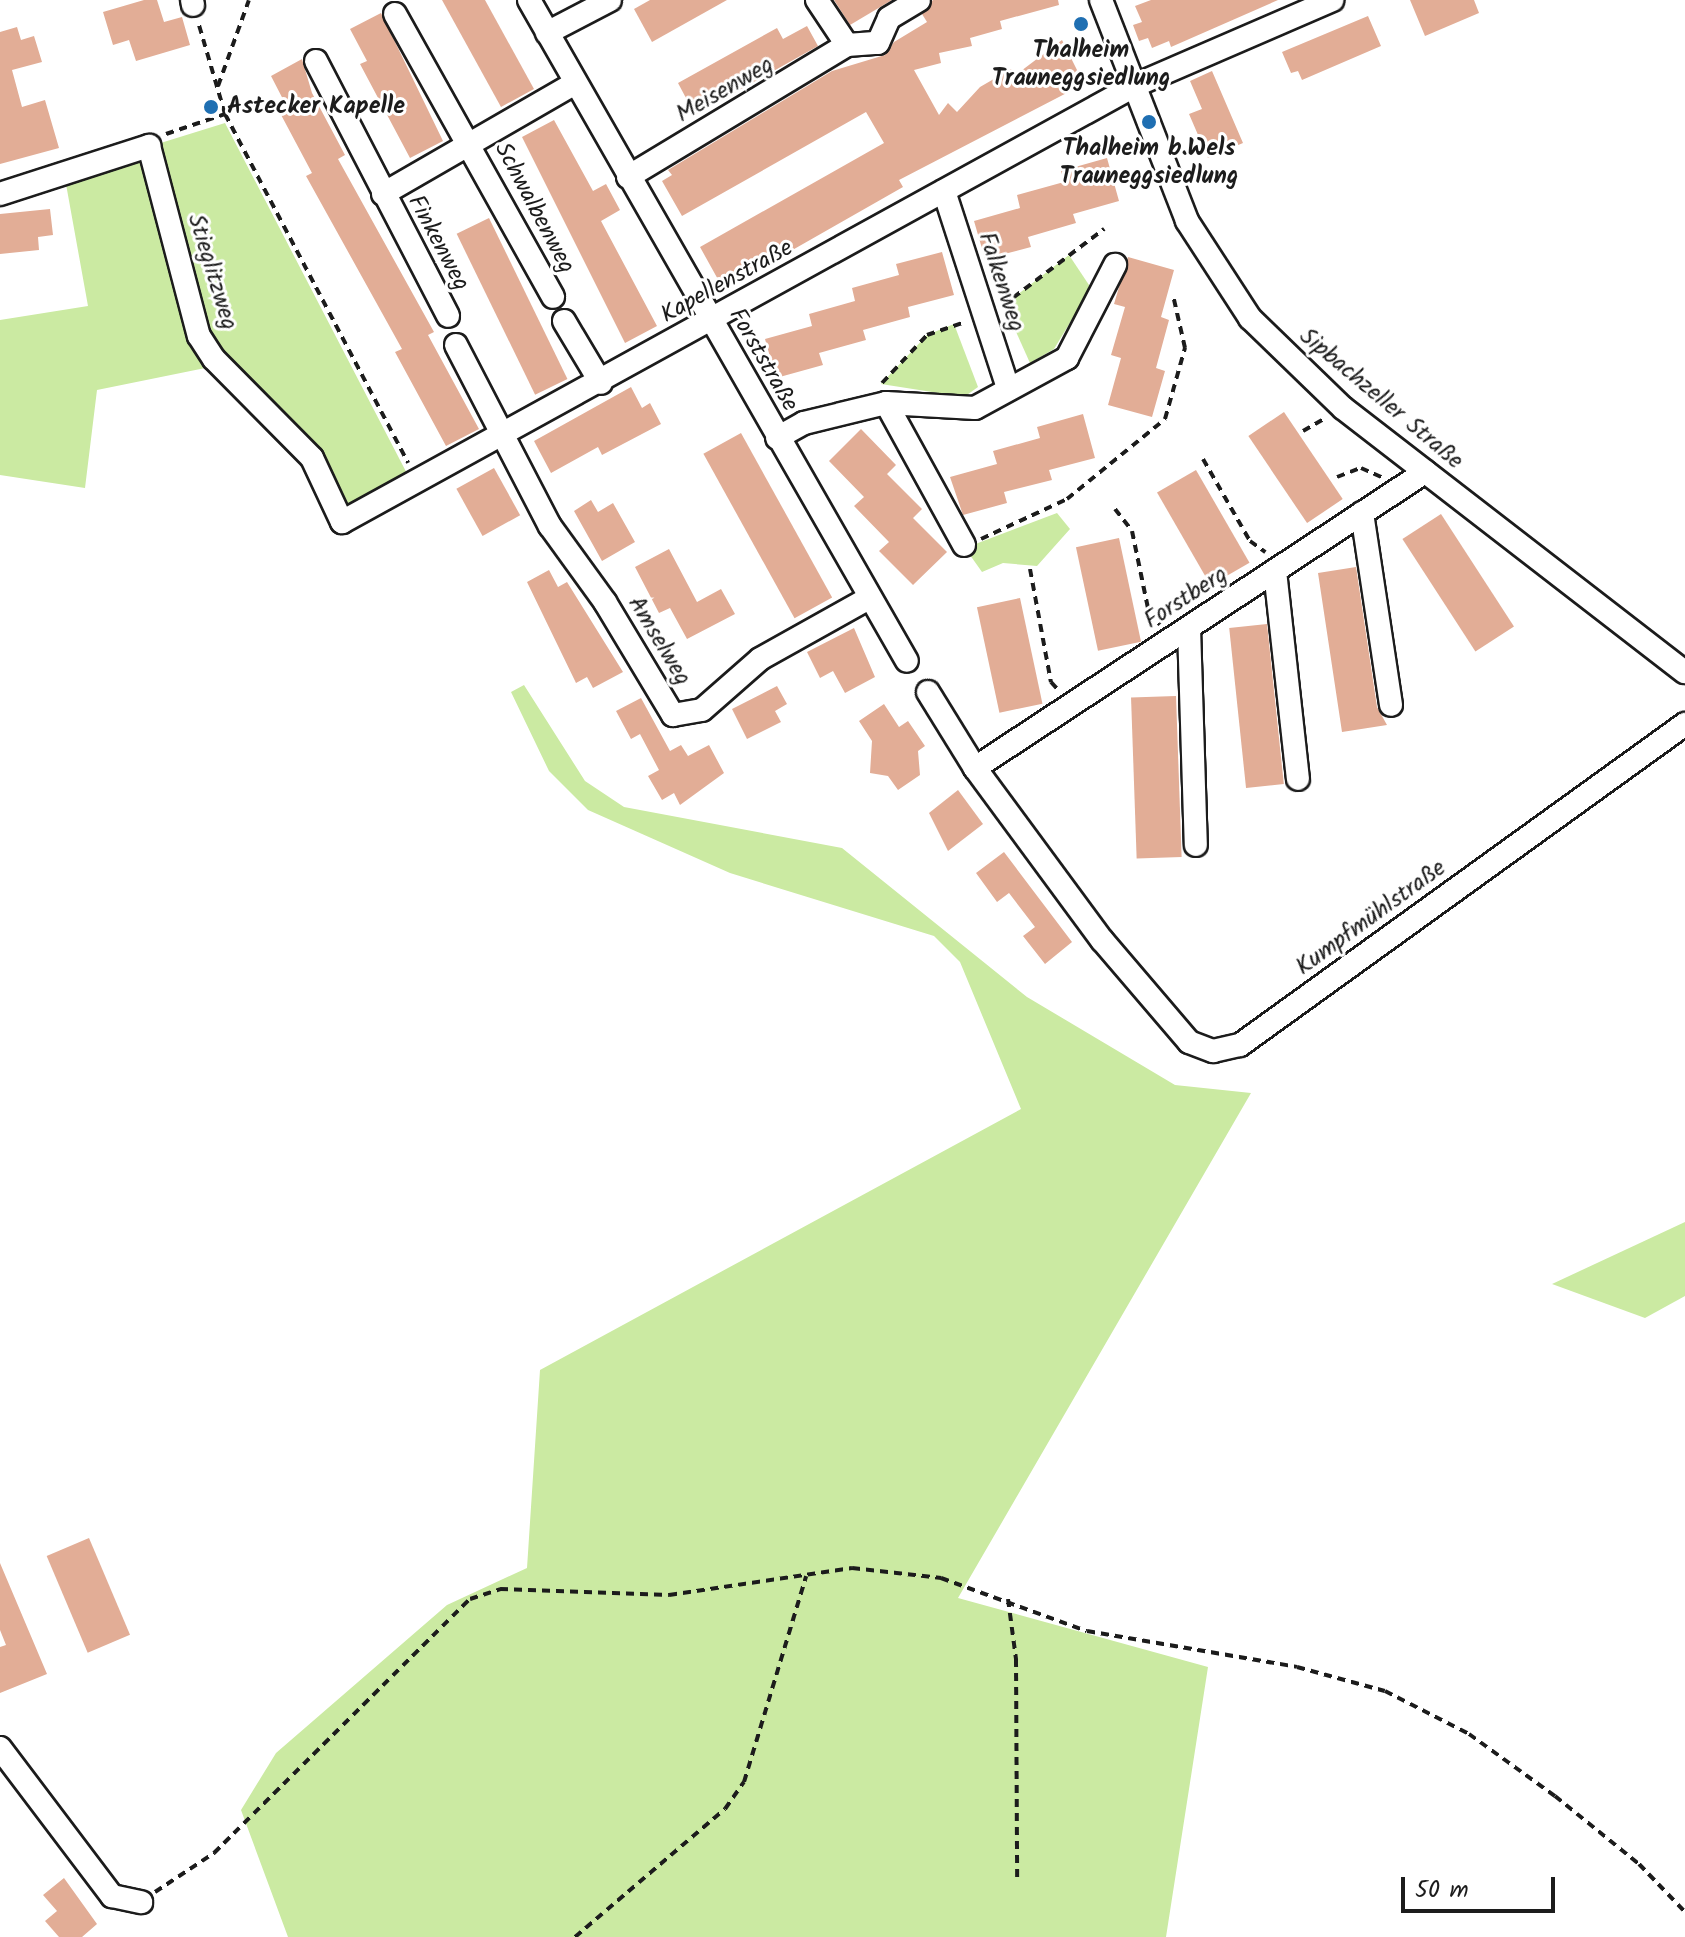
<!DOCTYPE html>
<meta charset="utf-8">
<style>
body{margin:0}
#map{position:relative;width:1685px;height:1937px;overflow:hidden;background:#fff;font-family:Kalam,sans-serif}
div>[style]{position:absolute}
.green>*{inset:0;background:#cbeaa2}
.building>*{inset:0;background:#e2ad96;transform-origin:0 0}
.path>*{height:4px;margin-top:-2px;transform-origin:0;background:repeating-linear-gradient(90deg,#1c1c1c 0 8px,transparent 0 14px)}
.roads{filter:drop-shadow(2px 0 #1c1c1c) drop-shadow(-2px 0 #1c1c1c) drop-shadow(0 2px #1c1c1c) drop-shadow(0 -2px #1c1c1c)}
.minor>*{height:22px;margin:-11px;padding:0 11px;transform-origin:11px;border-radius:11px;background:#fff}
.dots>*{width:22px;height:22px;translate:-50% -50%;box-sizing:border-box;border:4px solid #fff;border-radius:50%}
span{translate:-50% -50%;white-space:nowrap;text-align:center;line-height:1.15;-webkit-text-stroke:6px #fff;paint-order:stroke}
.poi-label{font-size:24px;color:#1c1c1c;font-weight:700}
.left{translate:0 -50%;text-align:left}
.street-label{font-size:24px;color:#1c1c1c}
.scale{position:absolute;left:1401px;top:1877px;width:154px;height:36px;box-sizing:border-box;border:4px solid #1c1c1c;border-top:0;padding-left:10px;font-size:24px;line-height:28px;white-space:nowrap;color:#1c1c1c;-webkit-text-stroke:6px #fff;paint-order:stroke}
</style>
<div id="map">
<div class="green">
<div style="clip-path:polygon(225px 123px,414px 487px,342px 522px,326px 479px,220px 365px,97px 390px,85px 488px,0 475px,0 320px,88px 306px,64px 173px)"></div>
<div style="clip-path:polygon(1069px 255px,1091px 288px,1054px 349px,1030px 363px,1004px 305px)"></div>
<div style="clip-path:polygon(954px 324px,978px 387px,964px 397px,881px 384px,927px 335px)"></div>
<div style="clip-path:polygon(1057px 513px,1070px 529px,1037px 566px,1003px 563px,982px 572px,965px 548px)"></div>
<div style="clip-path:polygon(524px 685px,585px 781px,624px 807px,842px 848px,1027px 997px,1175px 1085px,1251px 1093px,958px 1598px,1208px 1667px,1166px 1937px,288px 1937px,241px 1810px,276px 1753px,447px 1605px,527px 1568px,540px 1370px,1021px 1109px,960px 962px,934px 936px,730px 873px,588px 810px,549px 771px,511px 692px)"></div>
<div style="clip-path:polygon(1685px 1222px,1685px 1296px,1645px 1318px,1552px 1284px)"></div>
</div>
<div class="building">
<div style="clip-path:polygon(144px 0,157px 0,164px 22px,182px 17px,190px 45px,136px 61px,129px 40px,113px 45px,103px 12px)"></div>
<div style="clip-path:polygon(442px 0,485px 0,534px 89px,501px 107px)"></div>
<div style="clip-path:polygon(650px 0,727px 0,652px 42px,634px 9px)"></div>
<div style="clip-path:polygon(834px 0,892px 0,850px 25px)"></div>
<div style="clip-path:polygon(933px 0,1058px 0,1059px 5px,1000px 21px,1002px 29px,970px 38px,972px 46px,939px 53px,941px 63px,914px 70px,939px 115px,948px 103px,957px 112px,980px 87px,1011px 69px,1017px 74px,1062px 40px,1084px 84px,899px 180px,903px 187px,731px 285px,728px 279px,720px 283px,700px 247px,884px 143px,866px 112px,682px 216px,662px 181px,672px 175px,668px 170px,832px 71px,885px 55px,894px 42px,927px 22px,922px 14px)"></div>
<div style="clip-path:polygon(1151px 0,1278px 0,1171px 47px,1169px 41px,1152px 48px,1148px 38px,1139px 41px,1133px 25px,1142px 22px,1135px 6px)"></div>
<div style="clip-path:polygon(1410px 0,1474px 0,1479px 13px,1425px 36px)"></div>
<div style="clip-path:polygon(381px 13px,443px 141px,410px 158px,360px 64px,367px 61px,350px 29px)"></div>
<div style="clip-path:polygon(1368px 16px,1381px 46px,1302px 80px,1298px 71px,1291px 73px,1282px 52px)"></div>
<div style="clip-path:polygon(807px 26px,818px 46px,695px 115px,678px 83px,777px 28px,783px 39px)"></div>
<div style="clip-path:polygon(17px 27px,21px 40px,34px 36px,42px 62px,12px 70px,22px 107px,45px 100px,59px 148px,0 164px,0 32px)"></div>
<div style="clip-path:polygon(302px 59px,312px 93px,345px 155px,338px 159px,434px 332px,428px 335px,479px 429px,446px 446px,395px 352px,402px 349px,306px 176px,312px 173px,279px 111px,287px 107px,271px 76px)"></div>
<div style="clip-path:polygon(1212px 71px,1243px 143px,1208px 158px,1189px 114px,1202px 109px,1190px 81px)"></div>
<div style="clip-path:polygon(554px 120px,593px 191px,606px 184px,620px 210px,601px 221px,657px 326px,625px 343px,522px 137px)"></div>
<div style="clip-path:polygon(1107px 158px,1119px 201px,1073px 214px,1076px 223px,1028px 237px,1031px 247px,985px 259px,974px 221px,1020px 208px,1017px 195px,1064px 182px,1061px 171px)"></div>
<div style="clip-path:polygon(50px 209px,53px 235px,38px 237px,39px 250px,0 254px,0 214px)"></div>
<div style="left:489px;top:218px;width:179px;height:36px;rotate:64deg"></div>
<div style="clip-path:polygon(942px 252px,954px 295px,908px 307px,910px 317px,863px 330px,866px 340px,819px 353px,823px 365px,776px 378px,765px 339px,812px 326px,809px 314px,855px 301px,852px 288px,899px 275px,896px 264px)"></div>
<div style="clip-path:polygon(1128px 257px,1174px 270px,1161px 317px,1169px 320px,1156px 368px,1165px 371px,1152px 417px,1108px 405px,1121px 358px,1111px 355px,1125px 307px,1114px 304px)"></div>
<div style="clip-path:polygon(631px 387px,642px 408px,650px 403px,661px 424px,602px 455px,598px 447px,551px 473px,534px 441px)"></div>
<div style="left:1284px;top:412px;width:105px;height:43px;rotate:56deg"></div>
<div style="clip-path:polygon(1083px 414px,1095px 458px,1049px 470px,1052px 480px,1004px 492px,1007px 503px,963px 515px,950px 477px,997px 464px,993px 451px,1040px 438px,1037px 427px)"></div>
<div style="clip-path:polygon(861px 429px,896px 465px,887px 474px,922px 509px,913px 518px,947px 552px,913px 585px,879px 551px,889px 542px,854px 506px,864px 497px,829px 461px)"></div>
<div style="left:741px;top:433px;width:188px;height:43px;rotate:61deg"></div>
<div style="left:494px;top:468px;width:54px;height:43px;rotate:61deg"></div>
<div style="left:1196px;top:470px;width:107px;height:45px;rotate:60deg"></div>
<div style="clip-path:polygon(591px 500px,598px 512px,613px 503px,635px 542px,602px 561px,574px 511px)"></div>
<div style="left:1441px;top:514px;width:134px;height:46px;rotate:57deg"></div>
<div style="left:1119px;top:538px;width:106px;height:44px;rotate:78deg"></div>
<div style="clip-path:polygon(669px 549px,697px 602px,721px 589px,735px 614px,687px 639px,670px 608px,659px 613px,635px 567px)"></div>
<div style="clip-path:polygon(1356px 567px,1377px 707px,1387px 725px,1342px 732px,1318px 573px)"></div>
<div style="clip-path:polygon(549px 570px,558px 587px,567px 582px,623px 672px,593px 688px,587px 677px,576px 683px,527px 582px)"></div>
<div style="left:1020px;top:598px;width:108px;height:44px;rotate:78deg"></div>
<div style="left:1267px;top:624px;width:161px;height:38px;rotate:84deg"></div>
<div style="clip-path:polygon(854px 628px,875px 677px,845px 693px,833px 671px,820px 678px,807px 652px)"></div>
<div style="clip-path:polygon(777px 686px,787px 704px,775px 711px,781px 722px,747px 739px,732px 709px)"></div>
<div style="left:1176px;top:696px;width:161px;height:45px;rotate:88deg"></div>
<div style="clip-path:polygon(641px 698px,670px 751px,681px 745px,688px 756px,709px 745px,724px 773px,680px 805px,674px 793px,662px 800px,648px 776px,659px 770px,640px 734px,631px 739px,616px 711px)"></div>
<div style="clip-path:polygon(884px 704px,899px 727px,908px 721px,925px 746px,918px 751px,920px 775px,898px 790px,888px 776px,870px 773px,872px 741px,859px 721px)"></div>
<div style="clip-path:polygon(958px 790px,983px 824px,948px 851px,929px 813px)"></div>
<div style="clip-path:polygon(1004px 852px,1072px 942px,1045px 964px,1023px 936px,1035px 927px,1009px 893px,997px 902px,976px 873px)"></div>
<div style="left:89px;top:1538px;width:105px;height:46px;rotate:67deg"></div>
<div style="clip-path:polygon(0 1563px,47px 1674px,0 1693px,0 1647px,6px 1645px,0 1630px)"></div>
<div style="clip-path:polygon(64px 1878px,97px 1924px,82px 1937px,59px 1937px,45px 1921px,57px 1911px,43px 1895px)"></div>
</div>
<div class="path">
<div style="left:218px;top:86px;width:91px;rotate:-70.2deg"></div>
<div style="left:225px;top:114px;width:394px;rotate:62.3deg"></div>
<div style="left:166px;top:134px;width:62px;rotate:-18.7deg"></div>
<div style="left:225px;top:114px;width:93px;rotate:-106.3deg"></div>
<div style="left:1002px;top:306px;width:128px;rotate:-37deg"></div>
<div style="left:882px;top:383px;width:66px;rotate:-46.8deg"></div>
<div style="left:927px;top:335px;width:40px;rotate:-18.9deg"></div>
<div style="left:1303px;top:431px;width:24px;rotate:-30deg"></div>
<div style="left:1203px;top:459px;width:95px;rotate:60.2deg"></div>
<div style="left:1250px;top:541px;width:19px;rotate:36deg"></div>
<div style="left:1337px;top:477px;width:26px;rotate:-21deg"></div>
<div style="left:1361px;top:468px;width:24px;rotate:24deg"></div>
<div style="left:1115px;top:509px;width:28px;rotate:52deg"></div>
<div style="left:1132px;top:531px;width:84px;rotate:78.3deg"></div>
<div style="left:1149px;top:613px;width:16px;rotate:47deg"></div>
<div style="left:981px;top:539px;width:95px;rotate:-24.9deg"></div>
<div style="left:1067px;top:499px;width:127px;rotate:-39.2deg"></div>
<div style="left:1165px;top:419px;width:74px;rotate:-74.3deg"></div>
<div style="left:1185px;top:348px;width:54px;rotate:-102.8deg"></div>
<div style="left:1030px;top:569px;width:115px;rotate:79.5deg"></div>
<div style="left:1051px;top:682px;width:12px;rotate:48deg"></div>
<div style="left:1008px;top:1599px;width:61px;rotate:82.4deg"></div>
<div style="left:1016px;top:1659px;width:219px;rotate:89.7deg"></div>
<div style="left:155px;top:1892px;width:71px;rotate:-33.5deg"></div>
<div style="left:214px;top:1853px;width:361px;rotate:-44.8deg"></div>
<div style="left:470px;top:1599px;width:32px;rotate:-18deg"></div>
<div style="left:500px;top:1589px;width:169px;rotate:2deg"></div>
<div style="left:669px;top:1595px;width:185px;rotate:-8.4deg"></div>
<div style="left:852px;top:1568px;width:90px;rotate:6.4deg"></div>
<div style="left:941px;top:1578px;width:155px;rotate:20deg"></div>
<div style="left:1087px;top:1631px;width:213px;rotate:9.7deg"></div>
<div style="left:1297px;top:1667px;width:91px;rotate:15.3deg"></div>
<div style="left:1385px;top:1691px;width:94px;rotate:27.1deg"></div>
<div style="left:1469px;top:1734px;width:106px;rotate:35.8deg"></div>
<div style="left:1555px;top:1796px;width:108px;rotate:39deg"></div>
<div style="left:1639px;top:1864px;width:66px;rotate:46.2deg"></div>
<div style="left:575px;top:1937px;width:197px;rotate:-40.5deg"></div>
<div style="left:725px;top:1809px;width:33px;rotate:-55deg"></div>
<div style="left:744px;top:1782px;width:215px;rotate:-73.2deg"></div>
</div>
<div class="roads">
<div class="minor">
<div style="left:192px;top:0;width:5px;rotate:79deg"></div>
<div style="left:529px;top:0;width:761px;rotate:60.24deg"></div>
<div style="left:817px;top:0;width:54px;rotate:56.3deg"></div>
<div style="left:1101px;top:0;width:237px;rotate:68.7deg"></div>
<div style="left:1187px;top:221px;width:116px;rotate:57deg"></div>
<div style="left:1250px;top:318px;width:129px;rotate:44.1deg"></div>
<div style="left:1343px;top:408px;width:432px;rotate:37.7deg"></div>
<div style="left:395px;top:14px;width:324px;rotate:60.8deg"></div>
<div style="left:547px;top:33px;width:71px;rotate:-27.6deg"></div>
<div style="left:316px;top:61px;width:287px;rotate:62.6deg"></div>
<div style="left:628px;top:177px;width:256px;rotate:-31.1deg"></div>
<div style="left:847px;top:45px;width:31px;rotate:-4deg"></div>
<div style="left:878px;top:43px;width:27px;rotate:-66deg"></div>
<div style="left:889px;top:18px;width:35px;rotate:-31deg"></div>
<div style="left:944px;top:191px;width:207px;rotate:72deg"></div>
<div style="left:0;top:194px;width:157px;rotate:-17.9deg"></div>
<div style="left:149px;top:146px;width:196px;rotate:75.3deg"></div>
<div style="left:199px;top:336px;width:27px;rotate:57deg"></div>
<div style="left:214px;top:359px;width:139px;rotate:45.3deg"></div>
<div style="left:312px;top:458px;width:71px;rotate:64.9deg"></div>
<div style="left:342px;top:522px;width:906px;rotate:-28.83deg"></div>
<div style="left:1136px;top:85px;width:214px;rotate:-23.4deg"></div>
<div style="left:383px;top:194px;width:222px;rotate:-30deg"></div>
<div style="left:564px;top:321px;width:72px;rotate:59.2deg"></div>
<div style="left:456px;top:345px;width:204px;rotate:62.6deg"></div>
<div style="left:550px;top:526px;width:94px;rotate:54.1deg"></div>
<div style="left:605px;top:602px;width:132px;rotate:59deg"></div>
<div style="left:673px;top:715px;width:29px;rotate:-10deg"></div>
<div style="left:702px;top:710px;width:77px;rotate:-41.3deg"></div>
<div style="left:760px;top:659px;width:125px;rotate:-29.2deg"></div>
<div style="left:886px;top:403px;width:162px;rotate:61.2deg"></div>
<div style="left:777px;top:438px;width:31px;rotate:-29deg"></div>
<div style="left:804px;top:423px;width:84px;rotate:-13.7deg"></div>
<div style="left:886px;top:403px;width:89px;rotate:3.2deg"></div>
<div style="left:975px;top:408px;width:105px;rotate:-28.5deg"></div>
<div style="left:1067px;top:358px;width:105px;rotate:-62.7deg"></div>
<div style="left:1362px;top:513px;width:194px;rotate:81.4deg"></div>
<div style="left:1275px;top:571px;width:209px;rotate:83.7deg"></div>
<div style="left:1189px;top:628px;width:217px;rotate:88.2deg"></div>
<div style="left:928px;top:692px;width:89px;rotate:58.3deg"></div>
<div style="left:975px;top:768px;width:214px;rotate:53.6deg"></div>
<div style="left:1102px;top:940px;width:134px;rotate:49.5deg"></div>
<div style="left:1189px;top:1042px;width:26px;rotate:21deg"></div>
<div style="left:1213px;top:1051px;width:28px;rotate:-13deg"></div>
<div style="left:1240px;top:1045px;width:549px;rotate:-35.8deg"></div>
<div style="left:975px;top:768px;width:539px;rotate:-33.34deg"></div>
<div style="left:0;top:1748px;width:186px;rotate:52.9deg"></div>
<div style="left:112px;top:1896px;width:30px;rotate:12deg"></div>
</div>
</div>
<div class="dots">
<div style="left:1081px;top:24px;background:#1f6fb2"></div>
<div style="left:211px;top:107px;background:#1f6fb2"></div>
<div style="left:1149px;top:122px;background:#1f6fb2"></div>
</div>
<div class="poi-label">
<span style="left:1081px;top:65px">Thalheim<br>Trauneggsiedlung</span>
<span class="left" style="left:227px;top:107px">Astecker Kapelle</span>
<span style="left:1149px;top:163px">Thalheim b.Wels<br>Trauneggsiedlung</span>
</div>
<div class="street-label">
<span style="left:725px;top:90px;rotate:-30deg">Meisenweg</span>
<span style="left:534px;top:208px;rotate:62deg">Schwalbenweg</span>
<span style="left:438px;top:243px;rotate:62deg">Finkenweg</span>
<span style="left:212px;top:272px;rotate:73deg">Stieglitzweg</span>
<span style="left:727px;top:282px;rotate:-29deg">Kapellenstraße</span>
<span style="left:1001px;top:282px;rotate:72deg">Falkenweg</span>
<span style="left:763px;top:360px;rotate:60deg">Forststraße</span>
<span style="left:1381px;top:399px;rotate:40deg">Sipbachzeller Straße</span>
<span style="left:1186px;top:598px;rotate:-33deg">Forstberg</span>
<span style="left:659px;top:641px;rotate:59deg">Amselweg</span>
<span style="left:1371px;top:918px;rotate:-36deg">Kumpfmühlstraße</span>
</div>
<div class="scale">50 m</div>
</div>
